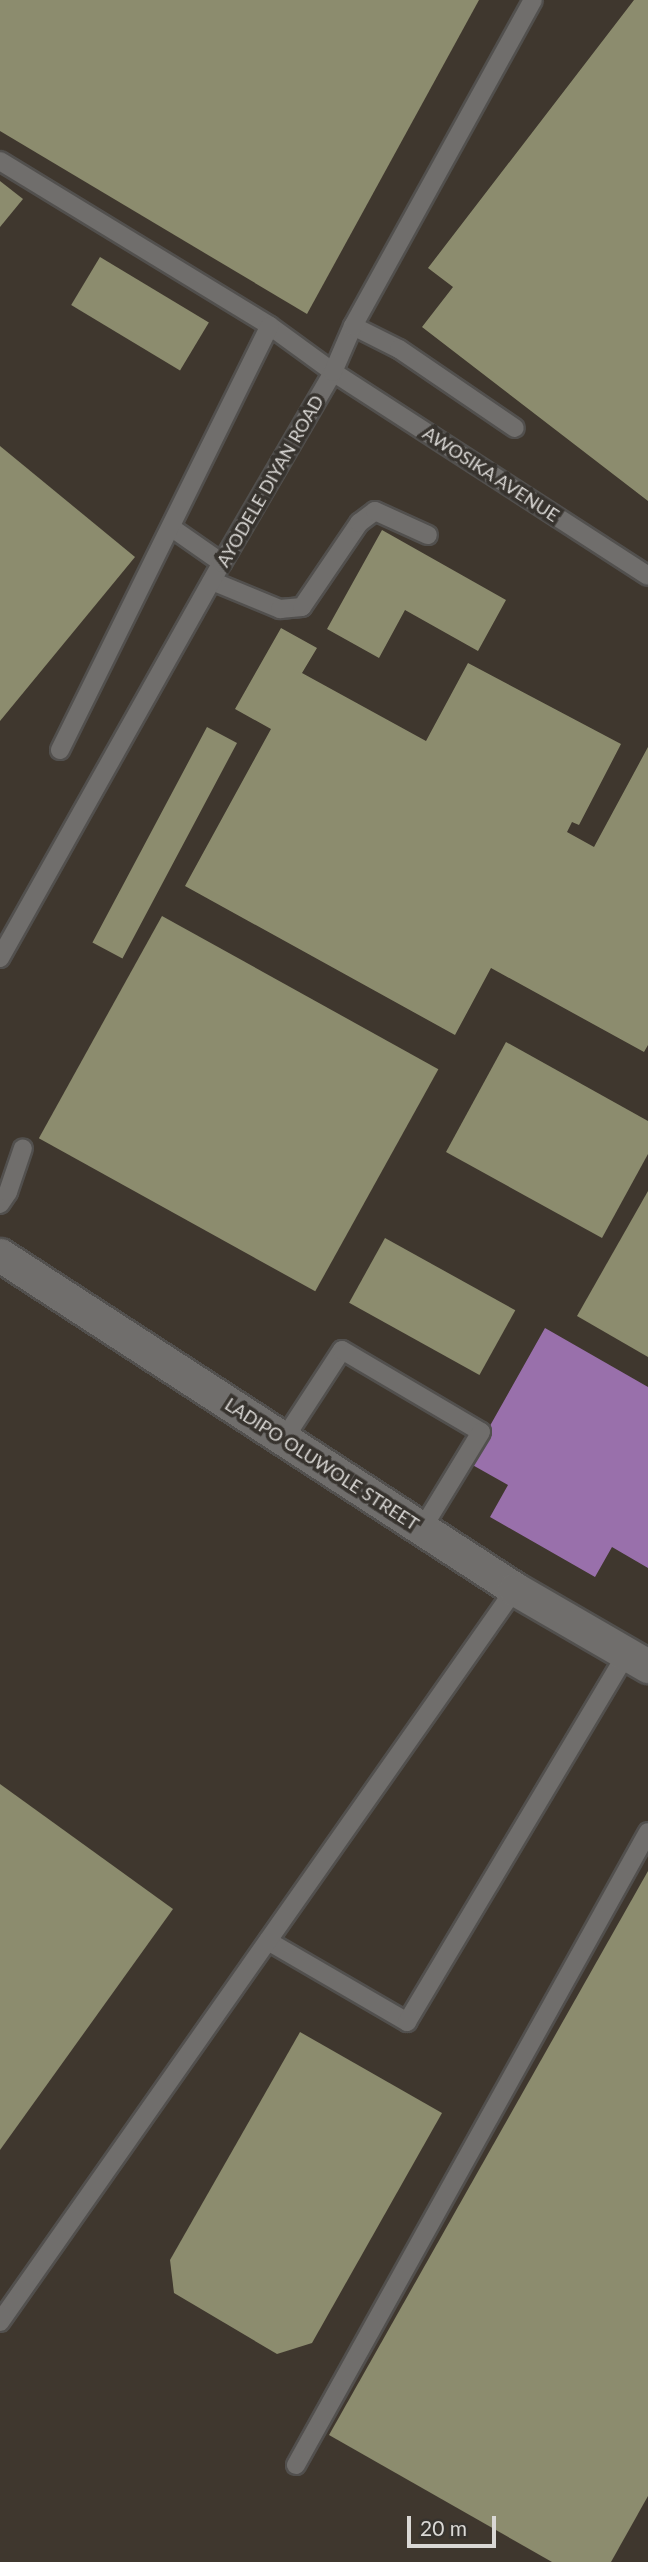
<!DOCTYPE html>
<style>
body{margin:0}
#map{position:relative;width:648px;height:2562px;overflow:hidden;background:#353330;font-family:Lato,sans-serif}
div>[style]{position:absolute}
.built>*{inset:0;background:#3f372e;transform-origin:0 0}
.offices>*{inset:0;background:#9970ab}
.industry>*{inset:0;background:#8c8c6e;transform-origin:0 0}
.roads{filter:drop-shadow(2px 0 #52504e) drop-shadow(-2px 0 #52504e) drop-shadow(0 2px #52504e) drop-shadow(0 -2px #52504e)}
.service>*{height:18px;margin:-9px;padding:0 9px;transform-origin:9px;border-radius:9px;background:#706e6c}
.minor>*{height:33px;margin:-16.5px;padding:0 16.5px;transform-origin:16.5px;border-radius:16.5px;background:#706e6c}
span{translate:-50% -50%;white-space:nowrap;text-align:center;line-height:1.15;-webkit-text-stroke:7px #37332e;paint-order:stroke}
.street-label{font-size:18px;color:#dad8d5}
.scale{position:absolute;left:407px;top:2516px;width:89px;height:32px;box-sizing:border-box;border:4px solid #dad8d5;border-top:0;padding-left:9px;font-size:21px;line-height:24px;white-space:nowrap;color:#dad8d5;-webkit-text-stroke:5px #37332e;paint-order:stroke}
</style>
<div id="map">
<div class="built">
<div style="left:0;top:0;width:648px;height:2562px"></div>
</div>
<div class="offices">
<div style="clip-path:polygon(545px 1328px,648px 1387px,648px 1568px,612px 1547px,595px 1577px,490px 1517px,508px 1485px,469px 1463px)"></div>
</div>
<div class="industry">
<div style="clip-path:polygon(0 0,479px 0,307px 314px,0 131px)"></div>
<div style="clip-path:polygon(634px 0,648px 0,648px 501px,422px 327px,453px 287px,428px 268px)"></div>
<div style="clip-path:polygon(0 181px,23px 199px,0 227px)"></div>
<div style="left:100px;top:257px;width:127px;height:56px;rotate:31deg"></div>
<div style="clip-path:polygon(0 446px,135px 557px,0 721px)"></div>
<div style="clip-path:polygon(382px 530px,506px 600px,478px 651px,405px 610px,379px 658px,327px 629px)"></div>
<div style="clip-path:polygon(281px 628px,317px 648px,302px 673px,426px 741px,468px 663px,621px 744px,579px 825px,572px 822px,567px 832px,594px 847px,648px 747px,648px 1045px,644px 1052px,491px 968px,455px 1035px,185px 886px,271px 729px,235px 709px)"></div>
<div style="left:207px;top:727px;width:34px;height:244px;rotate:28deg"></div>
<div style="left:162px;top:916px;width:316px;height:254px;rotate:29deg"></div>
<div style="clip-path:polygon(506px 1042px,648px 1121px,648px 1154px,602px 1238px,446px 1152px)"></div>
<div style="clip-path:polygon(648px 1191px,648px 1357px,577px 1316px)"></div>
<div style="left:385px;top:1238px;width:149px;height:74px;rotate:29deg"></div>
<div style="clip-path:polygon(0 1784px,173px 1909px,0 2150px)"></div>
<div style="clip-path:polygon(648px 1871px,648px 2496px,611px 2562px,552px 2562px,329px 2435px)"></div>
<div style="clip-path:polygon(300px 2032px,442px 2113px,312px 2343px,277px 2354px,174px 2293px,170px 2260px)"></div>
</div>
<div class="roads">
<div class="service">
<div style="left:0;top:161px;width:316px;rotate:31.4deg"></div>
<div style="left:270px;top:326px;width:78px;rotate:36.1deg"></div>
<div style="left:333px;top:372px;width:375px;rotate:32.9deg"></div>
<div style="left:353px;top:326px;width:51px;rotate:26.6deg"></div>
<div style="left:399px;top:349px;width:140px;rotate:34.3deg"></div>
<div style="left:172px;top:528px;width:61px;rotate:35deg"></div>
<div style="left:212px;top:581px;width:74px;rotate:22.4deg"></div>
<div style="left:280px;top:609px;width:22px;rotate:-5deg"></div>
<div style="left:302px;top:607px;width:102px;rotate:-55.8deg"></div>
<div style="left:359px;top:523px;width:20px;rotate:-37deg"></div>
<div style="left:375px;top:511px;width:58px;rotate:24.4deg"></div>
<div style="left:60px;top:750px;width:473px;rotate:-63.7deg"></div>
<div style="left:0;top:958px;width:453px;rotate:-60.7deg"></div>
<div style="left:222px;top:563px;width:221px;rotate:-59.8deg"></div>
<div style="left:333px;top:372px;width:50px;rotate:-66.5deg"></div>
<div style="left:353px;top:326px;width:372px;rotate:-61.1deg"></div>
<div style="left:0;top:1204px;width:14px;rotate:-56deg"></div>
<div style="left:8px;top:1192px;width:46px;rotate:-71.2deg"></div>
<div style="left:284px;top:1439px;width:106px;rotate:-56.9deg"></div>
<div style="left:342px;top:1350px;width:161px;rotate:30.5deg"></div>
<div style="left:481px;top:1432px;width:114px;rotate:121.3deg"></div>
<div style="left:268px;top:1941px;width:161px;rotate:30.2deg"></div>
<div style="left:407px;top:2022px;width:430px;rotate:-59.2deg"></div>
<div style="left:0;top:2322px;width:896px;rotate:-54.91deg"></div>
<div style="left:296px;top:2465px;width:724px;rotate:-60.92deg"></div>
</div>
<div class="minor">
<div style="left:0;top:1255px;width:614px;rotate:32.97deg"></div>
<div style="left:515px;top:1589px;width:154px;rotate:30.1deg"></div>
</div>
</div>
<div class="street-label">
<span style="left:491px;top:474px;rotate:33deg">AWOSIKA AVENUE</span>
<span style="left:270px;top:481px;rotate:-60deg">AYODELE DIYAN ROAD</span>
<span style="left:322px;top:1464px;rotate:33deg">LADIPO OLUWOLE STREET</span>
</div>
<div class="scale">20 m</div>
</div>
